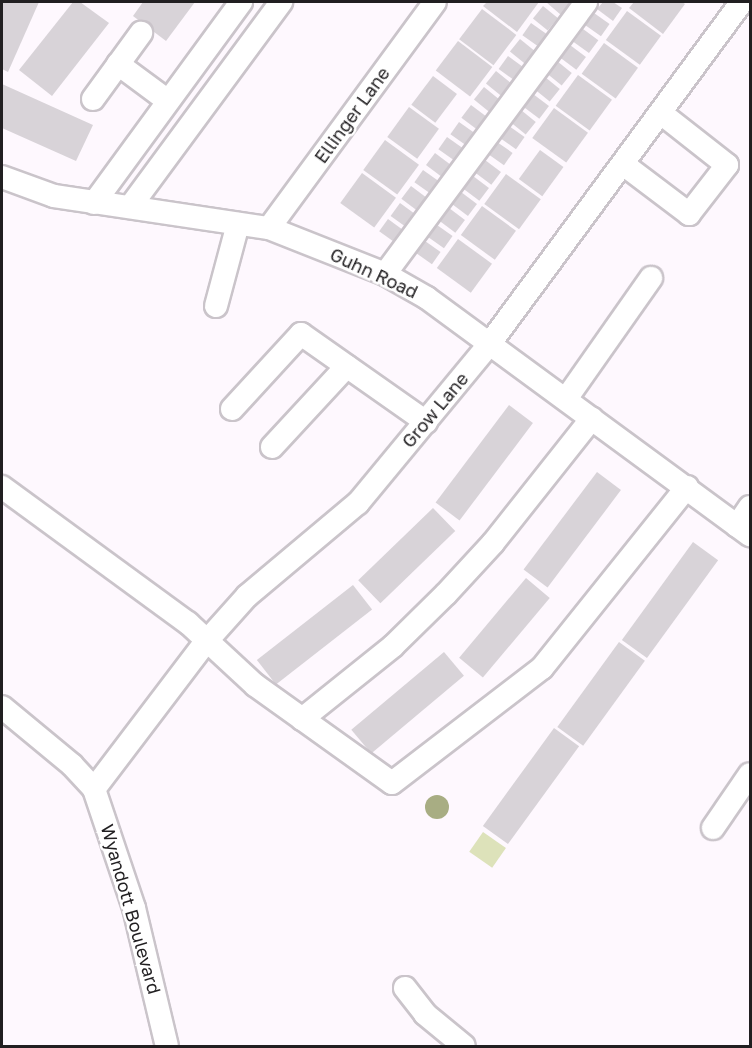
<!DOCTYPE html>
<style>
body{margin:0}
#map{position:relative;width:752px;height:1048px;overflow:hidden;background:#fef8fe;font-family:"Golos Text",sans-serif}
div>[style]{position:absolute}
.green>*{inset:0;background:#dde2ba;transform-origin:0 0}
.water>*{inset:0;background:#a8ad83}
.round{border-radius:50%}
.building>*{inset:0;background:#d8d3d8;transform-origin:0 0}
.roads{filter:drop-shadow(2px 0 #cac4ca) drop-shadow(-2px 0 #cac4ca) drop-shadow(0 2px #cac4ca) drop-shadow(0 -2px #cac4ca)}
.minor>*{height:22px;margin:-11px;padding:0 11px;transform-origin:11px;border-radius:11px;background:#fff}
span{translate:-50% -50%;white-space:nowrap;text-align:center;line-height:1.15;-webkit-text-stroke:5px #fff;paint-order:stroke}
.street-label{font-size:18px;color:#211f21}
.frame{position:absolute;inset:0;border:3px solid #211f21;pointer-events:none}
</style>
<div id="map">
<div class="green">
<div style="left:483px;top:832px;width:28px;height:24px;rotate:35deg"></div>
</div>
<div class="water">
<div class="round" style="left:425px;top:795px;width:24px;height:24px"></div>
</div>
<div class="building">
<div style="clip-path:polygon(2px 2px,39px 2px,8px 72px,2px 69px)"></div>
<div style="clip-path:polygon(73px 2px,80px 2px,109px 23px,52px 96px,19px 70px)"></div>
<div style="clip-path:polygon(143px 2px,195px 2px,166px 41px,133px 16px)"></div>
<div style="clip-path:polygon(487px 2px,539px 2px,517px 32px,483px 6px)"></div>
<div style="clip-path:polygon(546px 2px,570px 2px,561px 15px)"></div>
<div style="clip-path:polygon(603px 2px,613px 2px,622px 8px,613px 21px,597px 9px)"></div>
<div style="clip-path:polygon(634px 2px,682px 2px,685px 4px,663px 34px,629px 8px)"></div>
<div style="left:543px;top:6px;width:19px;height:16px;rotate:39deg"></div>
<div style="left:482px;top:9px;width:43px;height:38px;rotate:37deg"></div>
<div style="left:627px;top:11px;width:42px;height:36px;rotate:36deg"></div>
<div style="left:594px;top:13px;width:19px;height:15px;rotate:35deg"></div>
<div style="left:531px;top:23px;width:19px;height:15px;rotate:35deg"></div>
<div style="left:583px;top:29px;width:19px;height:16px;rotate:36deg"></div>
<div style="left:520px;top:39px;width:19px;height:16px;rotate:39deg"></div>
<div style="left:458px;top:41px;width:43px;height:37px;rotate:37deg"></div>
<div style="left:604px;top:43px;width:42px;height:38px;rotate:36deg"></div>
<div style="left:570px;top:45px;width:20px;height:16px;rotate:37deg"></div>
<div style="left:508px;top:56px;width:19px;height:16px;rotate:36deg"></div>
<div style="left:557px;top:61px;width:19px;height:16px;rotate:39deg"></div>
<div style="left:496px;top:71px;width:19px;height:16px;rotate:39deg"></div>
<div style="left:578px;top:75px;width:42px;height:38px;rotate:36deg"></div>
<div style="left:433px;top:76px;width:30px;height:36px;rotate:37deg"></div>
<div style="left:545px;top:77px;width:19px;height:16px;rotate:39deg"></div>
<div style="clip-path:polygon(2px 84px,93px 125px,76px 161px,2px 128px)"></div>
<div style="left:484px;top:87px;width:19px;height:16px;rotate:39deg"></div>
<div style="left:533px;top:94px;width:20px;height:16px;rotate:37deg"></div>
<div style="left:471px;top:105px;width:20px;height:16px;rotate:37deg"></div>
<div style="left:409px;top:107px;width:37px;height:37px;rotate:36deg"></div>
<div style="left:554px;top:108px;width:42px;height:37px;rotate:36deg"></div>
<div style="left:521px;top:110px;width:19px;height:16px;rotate:39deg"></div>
<div style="left:459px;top:122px;width:19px;height:15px;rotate:35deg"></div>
<div style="left:509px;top:126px;width:19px;height:15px;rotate:35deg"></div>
<div style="left:447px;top:137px;width:19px;height:15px;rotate:35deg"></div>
<div style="left:385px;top:140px;width:42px;height:37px;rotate:36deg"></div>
<div style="left:497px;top:142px;width:19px;height:15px;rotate:35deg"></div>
<div style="left:540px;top:150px;width:29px;height:36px;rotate:36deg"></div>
<div style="left:435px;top:153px;width:20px;height:15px;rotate:37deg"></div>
<div style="left:485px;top:160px;width:20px;height:16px;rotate:37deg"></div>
<div style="left:423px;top:170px;width:19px;height:15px;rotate:35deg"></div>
<div style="left:362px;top:173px;width:42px;height:37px;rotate:36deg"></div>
<div style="left:506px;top:174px;width:43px;height:37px;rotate:36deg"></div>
<div style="left:473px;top:176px;width:20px;height:16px;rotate:37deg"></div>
<div style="left:411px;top:186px;width:20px;height:16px;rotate:37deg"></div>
<div style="left:461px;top:192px;width:20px;height:15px;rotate:37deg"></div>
<div style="left:400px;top:203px;width:19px;height:16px;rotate:36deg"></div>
<div style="left:482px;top:206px;width:42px;height:36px;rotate:36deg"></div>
<div style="left:449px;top:208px;width:20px;height:16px;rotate:37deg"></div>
<div style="left:388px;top:219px;width:19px;height:15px;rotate:36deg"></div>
<div style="left:437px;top:225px;width:19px;height:15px;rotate:35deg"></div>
<div style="left:458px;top:239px;width:42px;height:36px;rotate:36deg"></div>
<div style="left:425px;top:241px;width:19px;height:15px;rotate:35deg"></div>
<div style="left:509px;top:405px;width:30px;height:122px;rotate:37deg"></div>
<div style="left:597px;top:472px;width:30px;height:122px;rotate:37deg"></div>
<div style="left:433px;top:508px;width:32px;height:104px;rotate:46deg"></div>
<div style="left:693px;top:542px;width:31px;height:121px;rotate:36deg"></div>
<div style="left:526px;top:578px;width:31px;height:104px;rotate:40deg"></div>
<div style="left:353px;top:585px;width:31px;height:122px;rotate:52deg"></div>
<div style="left:619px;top:642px;width:32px;height:105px;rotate:36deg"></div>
<div style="left:444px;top:652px;width:31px;height:121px;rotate:50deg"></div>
<div style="left:554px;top:728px;width:31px;height:121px;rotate:36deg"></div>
</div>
<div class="roads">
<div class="minor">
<div style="left:118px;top:64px;width:62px;rotate:36.5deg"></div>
<div style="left:93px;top:99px;width:82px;rotate:-54deg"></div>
<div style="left:623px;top:164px;width:83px;rotate:37.1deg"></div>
<div style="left:689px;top:214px;width:62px;rotate:-52.2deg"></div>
<div style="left:727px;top:165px;width:84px;rotate:-141.8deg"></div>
<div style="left:2px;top:177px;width:55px;rotate:20.1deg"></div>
<div style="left:54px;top:196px;width:217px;rotate:8.5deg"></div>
<div style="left:269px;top:228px;width:125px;rotate:21.6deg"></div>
<div style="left:385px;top:274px;width:48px;rotate:29.7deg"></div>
<div style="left:427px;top:298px;width:401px;rotate:36.3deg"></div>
<div style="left:94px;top:203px;width:249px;rotate:-53.8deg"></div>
<div style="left:130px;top:207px;width:255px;rotate:-53.6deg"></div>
<div style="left:269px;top:228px;width:280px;rotate:-53.7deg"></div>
<div style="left:385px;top:274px;width:338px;rotate:-53.5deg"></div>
<div style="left:216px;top:306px;width:85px;rotate:-75deg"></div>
<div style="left:566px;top:399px;width:148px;rotate:-54.9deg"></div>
<div style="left:232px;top:409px;width:102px;rotate:-47.4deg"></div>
<div style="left:301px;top:334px;width:153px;rotate:35.1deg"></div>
<div style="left:272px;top:447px;width:110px;rotate:-47.2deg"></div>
<div style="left:2px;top:487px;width:230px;rotate:36.2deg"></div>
<div style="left:188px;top:623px;width:91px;rotate:42.8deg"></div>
<div style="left:255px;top:685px;width:168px;rotate:35.6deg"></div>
<div style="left:392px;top:783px;width:189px;rotate:-37.5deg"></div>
<div style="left:542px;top:668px;width:232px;rotate:-51.3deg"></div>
<div style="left:737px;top:526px;width:23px;rotate:-56deg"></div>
<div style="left:2px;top:707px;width:91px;rotate:39.6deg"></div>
<div style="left:72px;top:765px;width:33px;rotate:47deg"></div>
<div style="left:94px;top:789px;width:126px;rotate:71.4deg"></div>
<div style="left:134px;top:908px;width:142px;rotate:76.6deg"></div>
<div style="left:302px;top:719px;width:117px;rotate:-38.7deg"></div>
<div style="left:393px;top:646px;width:74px;rotate:-44.5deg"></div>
<div style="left:446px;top:594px;width:69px;rotate:-47.3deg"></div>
<div style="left:493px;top:543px;width:159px;rotate:-51.6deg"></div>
<div style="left:94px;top:789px;width:183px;rotate:-52.8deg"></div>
<div style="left:205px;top:643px;width:63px;rotate:-48.2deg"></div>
<div style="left:247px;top:596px;width:145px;rotate:-40deg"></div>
<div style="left:358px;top:503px;width:204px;rotate:-50.4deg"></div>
<div style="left:488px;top:346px;width:428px;rotate:-53.6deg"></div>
<div style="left:713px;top:828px;width:65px;rotate:-55.6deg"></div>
<div style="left:405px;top:988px;width:33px;rotate:52deg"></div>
<div style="left:425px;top:1014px;width:50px;rotate:39.4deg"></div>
</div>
</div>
<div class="street-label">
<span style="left:352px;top:115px;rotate:-54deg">Ellinger Lane</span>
<span style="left:374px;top:273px;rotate:25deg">Guhn Road</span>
<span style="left:435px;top:410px;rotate:-50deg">Grow Lane</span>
<span style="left:131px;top:909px;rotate:74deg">Wyandott Boulevard</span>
</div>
<div class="frame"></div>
</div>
